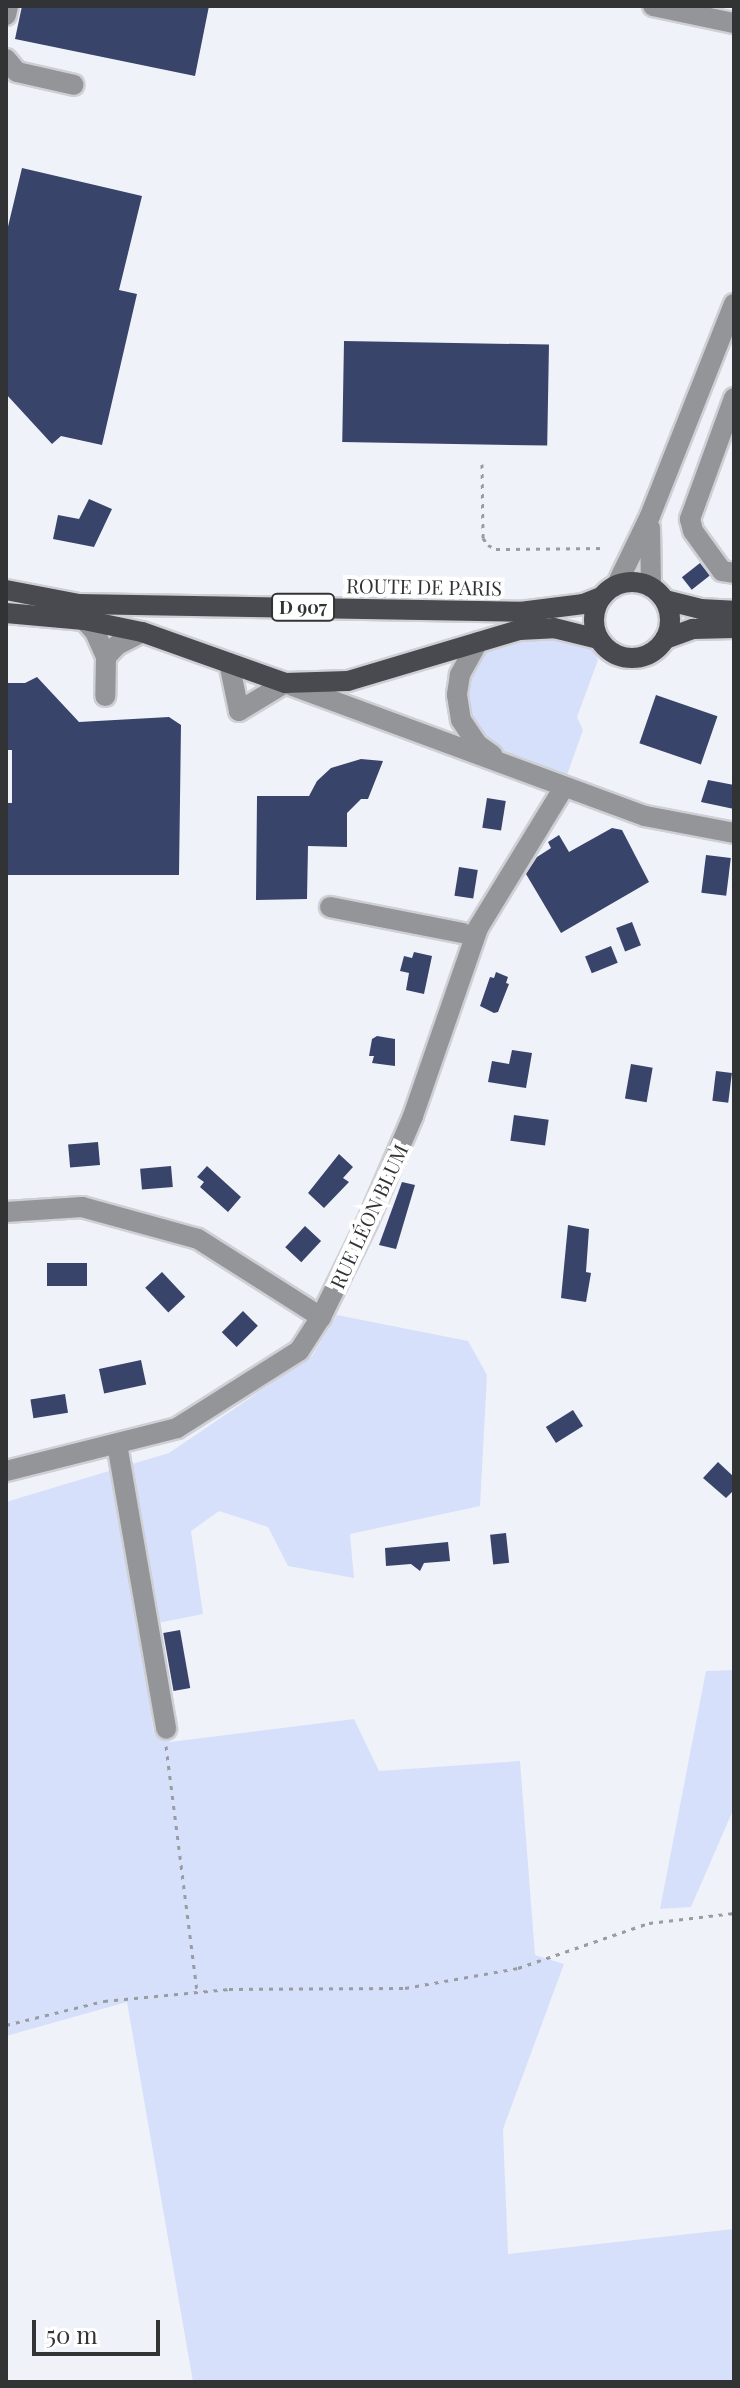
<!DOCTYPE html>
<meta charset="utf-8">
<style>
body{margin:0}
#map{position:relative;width:740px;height:2388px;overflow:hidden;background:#f0f2f9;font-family:"Playfair Display",serif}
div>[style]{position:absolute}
.green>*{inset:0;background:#d7e0fb}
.building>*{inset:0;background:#39446a;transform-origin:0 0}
.path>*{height:3px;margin-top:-1.5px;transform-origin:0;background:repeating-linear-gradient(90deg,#9a9ca1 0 4px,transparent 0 10px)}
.roads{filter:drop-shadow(2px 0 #ced0d6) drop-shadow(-2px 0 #ced0d6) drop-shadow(0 2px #ced0d6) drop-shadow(0 -2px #ced0d6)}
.minor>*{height:20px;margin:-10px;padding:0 10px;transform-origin:10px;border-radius:10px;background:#949598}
.major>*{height:20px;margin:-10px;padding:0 10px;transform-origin:10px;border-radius:10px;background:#494a4f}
.major>.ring{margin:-10px;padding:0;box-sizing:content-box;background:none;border:20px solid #494a4f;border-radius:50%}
span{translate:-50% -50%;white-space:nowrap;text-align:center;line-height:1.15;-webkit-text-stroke:8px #fff;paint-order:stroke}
.shield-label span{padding:2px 6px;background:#fff;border:2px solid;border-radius:6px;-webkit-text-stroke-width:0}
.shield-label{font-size:18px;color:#323335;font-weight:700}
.street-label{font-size:20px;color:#323335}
.frame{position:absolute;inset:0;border:8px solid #323335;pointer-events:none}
.scale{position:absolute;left:32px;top:2320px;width:128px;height:36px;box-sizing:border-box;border:4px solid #323335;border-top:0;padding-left:10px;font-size:24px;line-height:28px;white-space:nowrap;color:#323335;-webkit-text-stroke:6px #fff;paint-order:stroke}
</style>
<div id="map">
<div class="green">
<div style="clip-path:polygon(565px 635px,590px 644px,598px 660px,577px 717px,583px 730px,567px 775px,505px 752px,484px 741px,470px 723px,465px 690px,474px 664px,495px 643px,511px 638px)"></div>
<div style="clip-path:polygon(337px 1315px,468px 1341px,487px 1375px,480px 1506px,350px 1534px,354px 1578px,288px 1566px,268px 1527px,219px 1511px,191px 1531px,203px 1614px,138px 1627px,154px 1734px,170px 1742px,354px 1719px,379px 1771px,520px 1761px,535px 1955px,564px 1964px,503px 2129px,508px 2254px,734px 2229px,734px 2382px,193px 2382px,127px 2002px,6px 2036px,6px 1502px,169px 1453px,312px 1356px)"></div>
<div style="clip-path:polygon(734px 1670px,734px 1808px,691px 1907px,660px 1909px,706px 1671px)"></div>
</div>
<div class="building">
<div style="clip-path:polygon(22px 6px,209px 6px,195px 76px,15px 39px)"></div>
<div style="clip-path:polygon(22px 168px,142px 196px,119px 290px,137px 294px,102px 445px,61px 436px,52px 444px,6px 394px,6px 235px)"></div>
<div style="left:344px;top:341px;width:205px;height:101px;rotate:1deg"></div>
<div style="clip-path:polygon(89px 499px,112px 509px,94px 547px,53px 539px,58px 515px,79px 519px)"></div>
<div style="left:700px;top:563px;width:16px;height:23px;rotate:52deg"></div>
<div style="clip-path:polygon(37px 677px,79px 722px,169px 717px,181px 725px,179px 875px,6px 875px,6px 803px,12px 803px,12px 750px,6px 750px,6px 683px,25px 683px)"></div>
<div style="left:656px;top:695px;width:65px;height:51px;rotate:19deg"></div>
<div style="clip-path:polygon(361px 759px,383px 761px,368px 799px,361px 799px,347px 813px,347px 847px,308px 846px,307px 899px,256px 900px,257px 796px,309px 796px,317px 781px,331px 768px)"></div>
<div style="clip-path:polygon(708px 780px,734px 785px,734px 809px,701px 802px)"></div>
<div style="left:487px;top:798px;width:19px;height:30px;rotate:9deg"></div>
<div style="clip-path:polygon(612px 828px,622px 830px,649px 882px,561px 933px,526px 874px,537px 857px,551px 848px,548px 842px,559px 835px,569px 852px)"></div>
<div style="left:706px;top:855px;width:25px;height:38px;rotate:7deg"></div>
<div style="left:459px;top:867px;width:19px;height:29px;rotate:9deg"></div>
<div style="left:632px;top:922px;width:25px;height:17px;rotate:69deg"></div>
<div style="left:611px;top:946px;width:18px;height:28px;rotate:68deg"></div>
<div style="clip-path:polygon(414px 952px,432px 956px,424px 994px,406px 990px,409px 973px,400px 971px,404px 956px,412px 958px)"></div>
<div style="clip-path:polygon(496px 972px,508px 977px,506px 983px,509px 984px,498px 1012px,494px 1013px,480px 1006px,490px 977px,494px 978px)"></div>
<div style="clip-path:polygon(377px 1036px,395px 1039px,395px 1066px,372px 1063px,374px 1056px,369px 1056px,372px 1039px)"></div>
<div style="clip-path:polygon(512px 1050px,532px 1053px,526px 1088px,488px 1082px,492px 1061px,509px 1064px)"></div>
<div style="left:631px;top:1064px;width:22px;height:35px;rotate:10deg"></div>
<div style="left:716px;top:1071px;width:16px;height:30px;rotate:7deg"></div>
<div style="left:514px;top:1115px;width:35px;height:26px;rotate:8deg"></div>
<div style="left:98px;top:1142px;width:23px;height:30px;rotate:85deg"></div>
<div style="clip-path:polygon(339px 1154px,353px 1167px,343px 1178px,349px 1182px,324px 1208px,308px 1193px)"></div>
<div style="left:171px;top:1166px;width:21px;height:31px;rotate:85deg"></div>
<div style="clip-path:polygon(207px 1166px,241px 1197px,228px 1212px,200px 1187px,204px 1182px,197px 1177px)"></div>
<div style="clip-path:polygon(402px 1182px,415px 1185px,396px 1249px,379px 1245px)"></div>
<div style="clip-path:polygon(568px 1225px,589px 1229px,586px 1272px,591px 1273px,586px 1302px,561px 1298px)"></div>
<div style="left:305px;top:1226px;width:22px;height:29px;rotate:43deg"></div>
<div style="left:87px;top:1263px;width:23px;height:40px;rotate:90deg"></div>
<div style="left:162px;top:1272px;width:34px;height:23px;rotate:47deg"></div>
<div style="left:243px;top:1311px;width:21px;height:30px;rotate:45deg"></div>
<div style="left:141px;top:1360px;width:25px;height:43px;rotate:78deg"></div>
<div style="left:65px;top:1394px;width:19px;height:35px;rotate:81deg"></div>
<div style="left:573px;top:1410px;width:19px;height:32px;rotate:58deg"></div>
<div style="clip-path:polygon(718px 1462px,734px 1477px,734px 1490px,726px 1498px,703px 1478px)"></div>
<div style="left:506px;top:1533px;width:30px;height:16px;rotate:84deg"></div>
<div style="clip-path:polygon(448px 1542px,450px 1561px,424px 1563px,420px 1571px,411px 1564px,386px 1566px,385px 1548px)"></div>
<div style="left:180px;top:1630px;width:59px;height:17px;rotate:80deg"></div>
</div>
<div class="path">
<div style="left:482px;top:464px;width:74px;rotate:89.2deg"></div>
<div style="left:483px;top:538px;width:9px;rotate:54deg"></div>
<div style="left:488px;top:545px;width:9px;rotate:27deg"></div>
<div style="left:496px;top:549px;width:108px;rotate:-0.5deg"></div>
<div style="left:166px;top:1746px;width:248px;rotate:82.8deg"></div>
<div style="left:6px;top:2025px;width:101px;rotate:-13.8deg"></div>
<div style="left:104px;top:2001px;width:126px;rotate:-5.5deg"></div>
<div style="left:229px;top:1989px;width:176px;rotate:-0.3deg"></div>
<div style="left:405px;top:1988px;width:115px;rotate:-10deg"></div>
<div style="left:518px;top:1968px;width:139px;rotate:-19deg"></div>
<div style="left:649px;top:1923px;width:86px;rotate:-6.7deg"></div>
</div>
<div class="roads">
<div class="minor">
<div style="left:653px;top:6px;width:83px;rotate:11.9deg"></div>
<div style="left:6px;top:15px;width:9px;rotate:-77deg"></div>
<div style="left:6px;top:59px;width:17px;rotate:50deg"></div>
<div style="left:17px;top:72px;width:58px;rotate:12.8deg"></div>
<div style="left:734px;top:398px;width:129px;rotate:110deg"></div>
<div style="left:690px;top:519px;width:12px;rotate:76deg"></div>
<div style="left:693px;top:531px;width:49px;rotate:54.1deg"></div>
<div style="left:722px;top:571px;width:12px;rotate:9deg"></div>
<div style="left:650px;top:528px;width:58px;rotate:89deg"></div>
<div style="left:617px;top:584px;width:76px;rotate:-64.1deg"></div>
<div style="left:650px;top:516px;width:228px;rotate:-68.4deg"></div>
<div style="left:84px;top:620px;width:16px;rotate:47deg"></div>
<div style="left:95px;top:632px;width:27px;rotate:66deg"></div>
<div style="left:106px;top:657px;width:39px;rotate:91deg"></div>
<div style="left:478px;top:642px;width:38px;rotate:119deg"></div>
<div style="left:460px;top:675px;width:20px;rotate:99deg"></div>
<div style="left:457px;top:695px;width:25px;rotate:81deg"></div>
<div style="left:461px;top:720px;width:29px;rotate:56deg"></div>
<div style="left:477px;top:744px;width:19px;rotate:36deg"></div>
<div style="left:106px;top:657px;width:16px;rotate:-47deg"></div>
<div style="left:117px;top:645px;width:28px;rotate:-27deg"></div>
<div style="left:229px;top:663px;width:49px;rotate:78.2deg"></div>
<div style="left:239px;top:711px;width:54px;rotate:-31.3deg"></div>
<div style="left:285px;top:683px;width:384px;rotate:20.3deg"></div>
<div style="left:645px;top:816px;width:91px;rotate:10.8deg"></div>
<div style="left:330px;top:907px;width:136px;rotate:11.1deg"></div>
<div style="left:6px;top:1212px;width:76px;rotate:-3.8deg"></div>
<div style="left:82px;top:1207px;width:120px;rotate:15.4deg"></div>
<div style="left:198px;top:1239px;width:146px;rotate:32.4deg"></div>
<div style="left:117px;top:1444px;width:289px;rotate:80.2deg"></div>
<div style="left:6px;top:1471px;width:176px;rotate:-14.1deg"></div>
<div style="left:177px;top:1428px;width:144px;rotate:-32.3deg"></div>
<div style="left:299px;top:1351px;width:40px;rotate:-57.1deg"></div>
<div style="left:321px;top:1317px;width:105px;rotate:-63.9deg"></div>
<div style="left:367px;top:1223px;width:116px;rotate:-66.7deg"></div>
<div style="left:413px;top:1116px;width:199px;rotate:-70.9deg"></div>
<div style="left:478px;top:928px;width:165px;rotate:-58.6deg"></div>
</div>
<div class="major">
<div class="ring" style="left:594px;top:582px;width:56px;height:56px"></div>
<div style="left:6px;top:590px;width:73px;rotate:11deg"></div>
<div style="left:78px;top:604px;width:442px;rotate:1deg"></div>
<div style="left:520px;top:612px;width:64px;rotate:-7.2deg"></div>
<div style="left:583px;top:604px;width:19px;rotate:-21deg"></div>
<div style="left:665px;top:600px;width:36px;rotate:14deg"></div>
<div style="left:700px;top:609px;width:34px;rotate:3deg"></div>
<div style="left:6px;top:613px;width:78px;rotate:5.1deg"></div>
<div style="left:84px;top:620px;width:59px;rotate:11.7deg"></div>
<div style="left:142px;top:632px;width:152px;rotate:19.6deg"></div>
<div style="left:285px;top:683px;width:63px;rotate:-1.8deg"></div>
<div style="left:348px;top:681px;width:178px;rotate:-16.6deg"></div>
<div style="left:519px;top:630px;width:35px;rotate:-3deg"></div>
<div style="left:554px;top:628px;width:45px;rotate:14deg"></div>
<div style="left:665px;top:639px;width:30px;rotate:-20deg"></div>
<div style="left:693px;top:629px;width:41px;rotate:-1.4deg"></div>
</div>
</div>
<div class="shield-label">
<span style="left:303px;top:607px">D 907</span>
</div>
<div class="street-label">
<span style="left:424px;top:586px;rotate:1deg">ROUTE DE PARIS</span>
<span style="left:368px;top:1216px;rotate:-65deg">RUE LÉON BLUM</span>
</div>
<div class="frame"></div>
<div class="scale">50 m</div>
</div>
